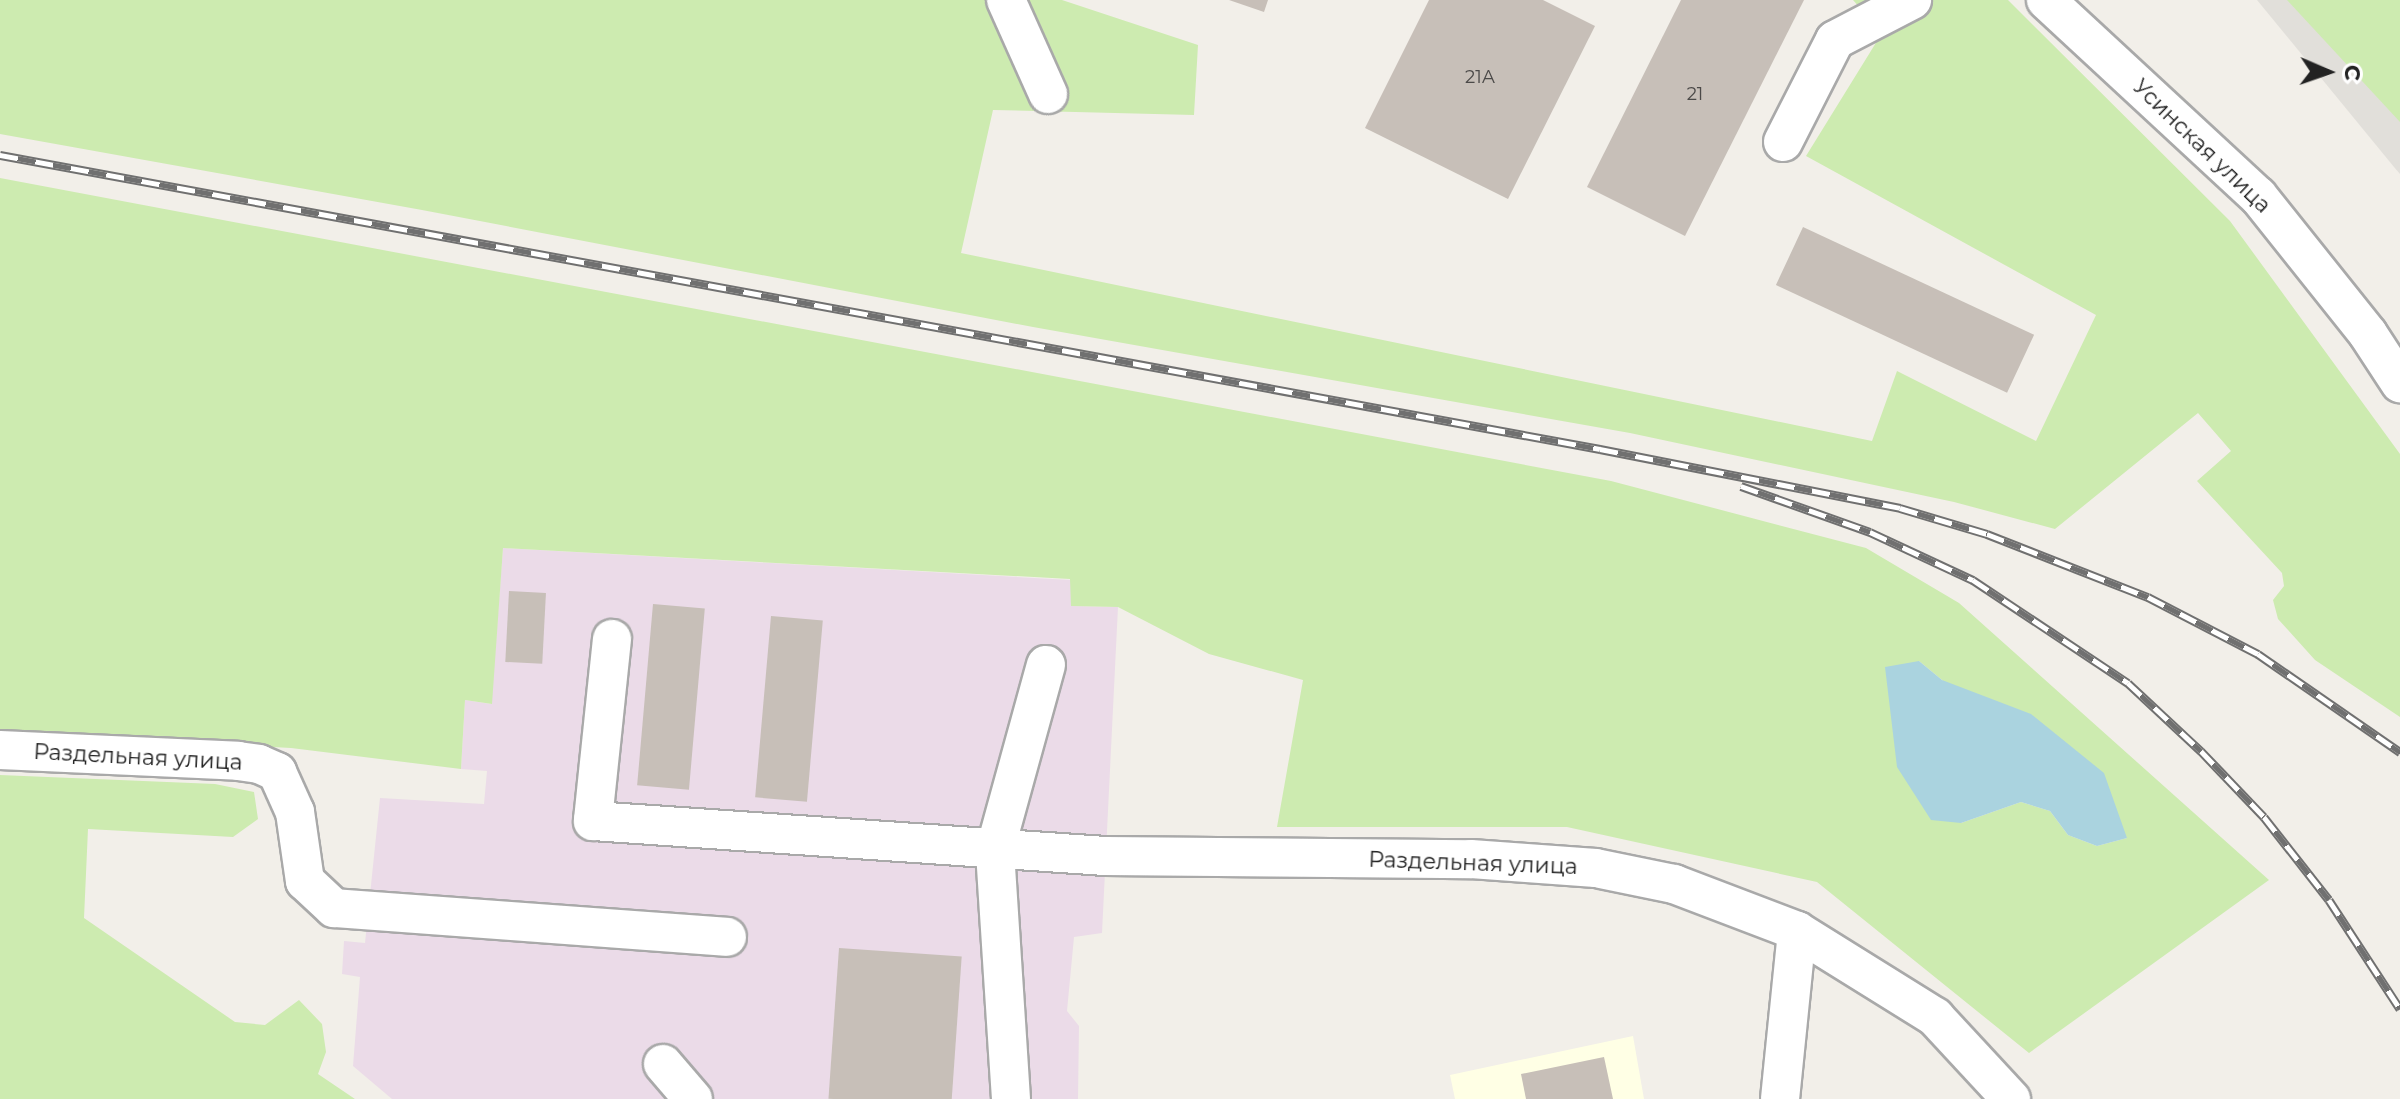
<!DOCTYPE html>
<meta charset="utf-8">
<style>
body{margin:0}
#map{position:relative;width:2400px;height:1099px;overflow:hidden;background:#f2efe9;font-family:Montserrat,sans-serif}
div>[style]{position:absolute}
.industrial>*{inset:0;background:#ebdbe8}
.education>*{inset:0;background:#ffffe5}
.airport>*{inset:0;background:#e1dfda}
.grass>*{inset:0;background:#cdebb0}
.water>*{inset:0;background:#aad3df}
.building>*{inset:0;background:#c7bfb8;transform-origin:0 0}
.roads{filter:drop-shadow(2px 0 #a9a9a9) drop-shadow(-2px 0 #a9a9a9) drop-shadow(0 2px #a9a9a9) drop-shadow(0 -2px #a9a9a9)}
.minor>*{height:38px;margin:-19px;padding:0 19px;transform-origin:19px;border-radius:19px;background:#fff}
.rail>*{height:9px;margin-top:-4.5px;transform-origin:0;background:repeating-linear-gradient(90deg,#fff 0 18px,#707070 0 36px);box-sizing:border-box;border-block:2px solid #707070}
span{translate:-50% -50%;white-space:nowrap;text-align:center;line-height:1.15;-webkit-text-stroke:7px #fff;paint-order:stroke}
.number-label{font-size:18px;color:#4b4948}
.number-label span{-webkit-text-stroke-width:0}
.street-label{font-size:22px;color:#222}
.north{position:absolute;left:2288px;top:32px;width:80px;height:80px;-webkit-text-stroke:6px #fff;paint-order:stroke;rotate:92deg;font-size:22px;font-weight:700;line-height:32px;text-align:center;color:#222}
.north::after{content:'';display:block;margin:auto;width:28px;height:36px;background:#222;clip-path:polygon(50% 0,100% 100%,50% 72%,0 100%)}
</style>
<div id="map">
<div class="industrial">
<div style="clip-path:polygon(503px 548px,1071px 580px,1071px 606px,1118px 607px,1102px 933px,1074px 937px,1067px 1011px,1079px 1026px,1078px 1099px,392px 1099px,353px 1066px,360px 977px,342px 974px,344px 941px,365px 943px,380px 798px,484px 804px,487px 771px,461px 769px,465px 700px,491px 704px)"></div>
</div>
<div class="education">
<div style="clip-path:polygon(1633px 1036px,1644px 1099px,1455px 1099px,1450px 1075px)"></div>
</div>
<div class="airport">
<div style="clip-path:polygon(2257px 0,2400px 0,2400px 174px,2394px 167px)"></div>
</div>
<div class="grass">
<div style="clip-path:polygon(0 0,1062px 0,1198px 45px,1194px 115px,993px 110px,961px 253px,1872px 441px,1897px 371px,2036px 441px,2096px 315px,1806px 156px,1882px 33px,1853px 0,2008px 0,2230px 221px,2400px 454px,2400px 717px,2315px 660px,2278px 619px,2273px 600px,2284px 586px,2282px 573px,2197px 481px,2231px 451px,2198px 413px,2055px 529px,1954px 502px,1630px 433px,1033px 327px,422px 210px,0 134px)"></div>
<div style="clip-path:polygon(2287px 0,2400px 0,2400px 122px)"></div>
<div style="clip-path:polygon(evenodd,0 178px,1611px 481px,1866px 548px,1959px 603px,2269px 880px,2029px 1053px,1817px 882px,1567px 827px,1277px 827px,1303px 680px,1209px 654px,1118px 607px,1071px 606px,1070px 579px,503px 548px,492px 704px,465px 700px,461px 769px,291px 748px,0 733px,0 178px,1919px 661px,1942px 680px,2127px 838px,2097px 846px,2068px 835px,2050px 811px,2021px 802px,1961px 823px,1919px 661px)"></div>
<div style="clip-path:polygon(0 775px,215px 784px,254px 792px,258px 819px,233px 837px,88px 829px,84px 918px,235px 1022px,265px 1025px,299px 1000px,322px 1024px,326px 1052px,318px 1074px,355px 1099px,0 1099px)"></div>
</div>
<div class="water">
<div style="clip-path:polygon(1919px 661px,1942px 680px,2031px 714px,2104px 773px,2127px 838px,2097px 846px,2068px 835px,2050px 811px,2021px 802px,1961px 823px,1931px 820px,1897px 767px,1885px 667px)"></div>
</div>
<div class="building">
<div style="clip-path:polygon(1229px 0,1268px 0,1264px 12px)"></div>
<div style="clip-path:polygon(1429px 0,1543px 0,1595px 26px,1508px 199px,1365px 128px)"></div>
<div style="clip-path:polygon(1681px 0,1804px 0,1685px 236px,1587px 187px)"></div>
<div style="left:1803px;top:227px;width:255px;height:64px;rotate:25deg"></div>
<div style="left:509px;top:591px;width:37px;height:71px;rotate:3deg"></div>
<div style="left:653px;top:604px;width:52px;height:182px;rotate:5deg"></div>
<div style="left:771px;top:616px;width:52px;height:182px;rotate:5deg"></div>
<div style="left:839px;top:948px;width:123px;height:151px;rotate:4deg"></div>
<div style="clip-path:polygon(1604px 1057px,1613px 1099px,1526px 1099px,1521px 1074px)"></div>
</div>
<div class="roads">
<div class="minor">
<div style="left:1006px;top:0;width:103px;rotate:65.9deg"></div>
<div style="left:2046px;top:0;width:289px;rotate:42.8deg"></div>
<div style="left:2258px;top:196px;width:176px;rotate:51.4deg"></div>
<div style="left:2368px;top:334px;width:59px;rotate:56.9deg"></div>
<div style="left:1783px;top:142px;width:114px;rotate:-63deg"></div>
<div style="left:1835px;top:40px;width:87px;rotate:-27.5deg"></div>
<div style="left:612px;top:639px;width:183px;rotate:96deg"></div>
<div style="left:593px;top:821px;width:513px;rotate:3.91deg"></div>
<div style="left:1105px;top:856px;width:366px;rotate:0.5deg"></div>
<div style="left:1471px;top:859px;width:125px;rotate:4.1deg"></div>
<div style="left:1596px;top:868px;width:80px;rotate:11.6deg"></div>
<div style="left:1674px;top:884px;width:132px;rotate:20.9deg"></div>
<div style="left:1797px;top:931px;width:163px;rotate:31.9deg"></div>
<div style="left:1935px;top:1017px;width:112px;rotate:47.2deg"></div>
<div style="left:0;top:750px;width:238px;rotate:2.6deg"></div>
<div style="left:238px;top:761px;width:21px;rotate:8deg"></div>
<div style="left:259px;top:764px;width:20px;rotate:24deg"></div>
<div style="left:277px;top:772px;width:44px;rotate:65.8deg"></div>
<div style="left:295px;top:812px;width:70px;rotate:81.8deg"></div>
<div style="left:305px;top:881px;width:40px;rotate:43deg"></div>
<div style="left:334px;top:908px;width:394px;rotate:4.2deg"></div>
<div style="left:663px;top:1064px;width:46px;rotate:49.4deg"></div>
<div style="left:1011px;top:1099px;width:250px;rotate:-93.7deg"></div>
<div style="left:995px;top:850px;width:192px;rotate:-74.6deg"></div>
<div style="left:1780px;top:1099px;width:169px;rotate:-84.2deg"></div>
</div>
</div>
<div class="rail">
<div style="left:0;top:155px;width:1627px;rotate:10.41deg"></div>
<div style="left:1600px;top:449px;width:306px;rotate:11.1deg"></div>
<div style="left:1900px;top:508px;width:91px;rotate:16.6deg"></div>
<div style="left:1987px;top:534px;width:173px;rotate:21.4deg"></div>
<div style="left:2148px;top:597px;width:124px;rotate:27.4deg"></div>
<div style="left:2258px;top:654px;width:173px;rotate:34.6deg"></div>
<div style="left:1741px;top:486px;width:137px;rotate:19.6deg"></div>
<div style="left:1870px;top:532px;width:114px;rotate:25deg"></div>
<div style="left:1973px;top:580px;width:186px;rotate:33.6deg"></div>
<div style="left:2128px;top:683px;width:100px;rotate:43deg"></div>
<div style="left:2201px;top:751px;width:91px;rotate:46.3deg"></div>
<div style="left:2264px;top:817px;width:105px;rotate:51.9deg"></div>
<div style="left:2329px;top:900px;width:130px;rotate:56.9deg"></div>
</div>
<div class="number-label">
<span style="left:1480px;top:77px">21А</span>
<span style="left:1695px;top:94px">21</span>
</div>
<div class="street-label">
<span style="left:2202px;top:146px;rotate:44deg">Усинская улица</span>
<span style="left:138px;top:757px;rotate:3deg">Раздельная улица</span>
<span style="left:1473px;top:863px;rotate:2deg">Раздельная улица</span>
</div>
<div class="north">С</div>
</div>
